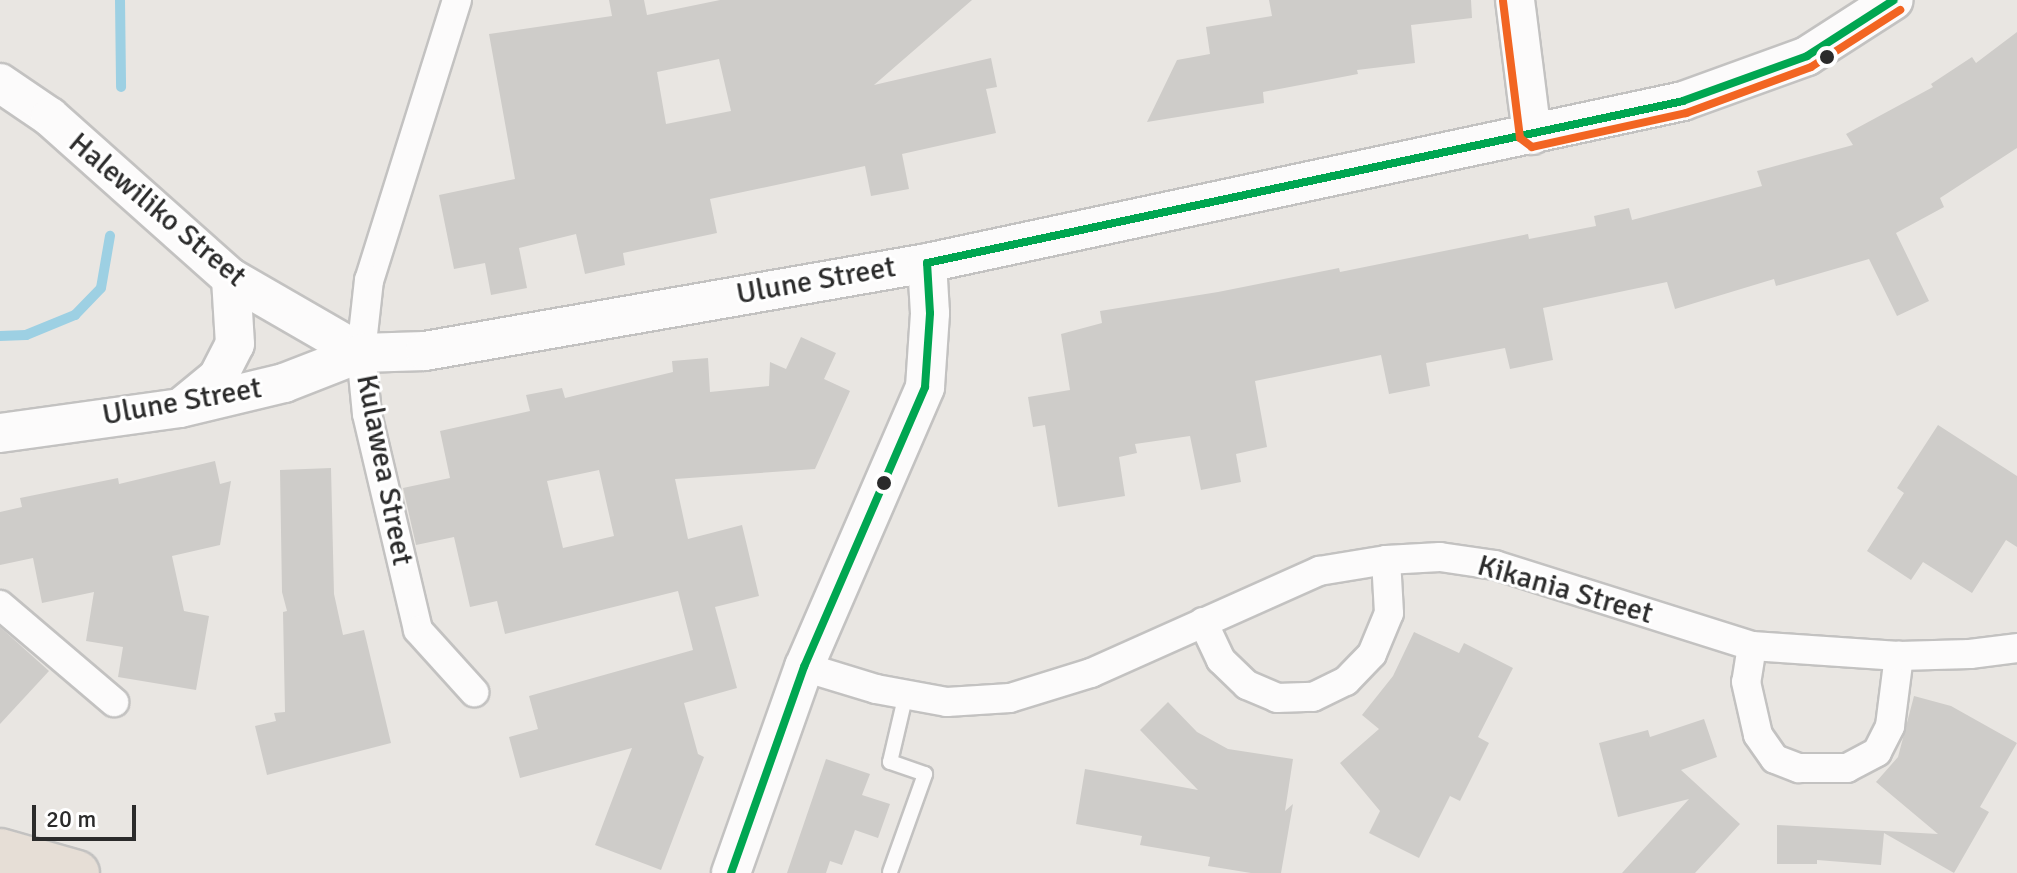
<!DOCTYPE html>
<style>
body{margin:0}
#map{position:relative;width:2017px;height:873px;overflow:hidden;background:#e9e6e2;font-family:Signika,sans-serif}
div>[style]{position:absolute}
.stream>*{height:10px;margin:-5px;padding:0 5px;transform-origin:5px;border-radius:5px;background:#9dd0e3}
.building>*{inset:0;background:#ceccc9}
.roads{filter:drop-shadow(2px 0 #c3c2c1) drop-shadow(-2px 0 #c3c2c1) drop-shadow(0 2px #c3c2c1) drop-shadow(0 -2px #c3c2c1)}
.lane>*{height:14px;margin:-7px;padding:0 7px;transform-origin:7px;border-radius:7px;background:#fcfbfb}
.street>*{height:28px;margin:-14px;padding:0 14px;transform-origin:14px;border-radius:14px;background:#fcfbfb}
.secondary>*{height:38px;margin:-19px;padding:0 19px;transform-origin:19px;border-radius:19px;background:#fcfbfb}
.highway>*{height:44px;margin:-22px;padding:0 22px;transform-origin:22px;border-radius:22px;background:#e6ded6}
.bus-1>*{height:8px;margin:-4px;padding:0 4px;transform-origin:4px;border-radius:4px;background:#00a651}
.bus-2>*{height:8px;margin:-4px;padding:0 4px;transform-origin:4px;border-radius:4px;background:#f26522}
.dots>*{width:22px;height:22px;translate:-50% -50%;box-sizing:border-box;border:4px solid #fff;border-radius:50%}
span{translate:-50% -50%;white-space:nowrap;text-align:center;line-height:1.15;-webkit-text-stroke:6px #fff;paint-order:stroke}
.street-label{font-size:30px;color:#2b2b2b}
.scale{position:absolute;left:32px;top:805px;width:104px;height:36px;box-sizing:border-box;border:4px solid #2b2b2b;border-top:0;padding-left:10px;font-size:24px;line-height:28px;white-space:nowrap;color:#2b2b2b;-webkit-text-stroke:6px #fff;paint-order:stroke}
</style>
<div id="map">
<div class="stream">
<div style="left:120px;top:0;width:87px;rotate:89.3deg"></div>
<div style="left:0;top:336px;width:26px;rotate:-2deg"></div>
<div style="left:26px;top:335px;width:53px;rotate:-22.2deg"></div>
<div style="left:75px;top:315px;width:37px;rotate:-46deg"></div>
<div style="left:101px;top:288px;width:53px;rotate:-80.2deg"></div>
</div>
<div class="building">
<div style="clip-path:polygon(evenodd,609px 0,644px 0,647px 15px,720px 0,972px 0,874px 85px,991px 58px,997px 87px,986px 89px,996px 133px,902px 154px,909px 189px,871px 196px,865px 166px,710px 199px,717px 233px,623px 253px,625px 265px,585px 274px,576px 234px,519px 248px,527px 288px,491px 295px,485px 263px,454px 269px,439px 195px,515px 179px,489px 34px,612px 16px,609px 0,719px 59px,731px 111px,666px 124px,657px 72px,719px 59px)"></div>
<div style="clip-path:polygon(1269px 0,1471px 0,1472px 18px,1411px 25px,1415px 63px,1357px 70px,1358px 74px,1263px 92px,1264px 103px,1147px 122px,1177px 60px,1210px 54px,1206px 27px,1272px 16px)"></div>
<div style="clip-path:polygon(2017px 32px,2017px 148px,1940px 198px,1944px 207px,1896px 233px,1929px 301px,1897px 316px,1869px 259px,1776px 286px,1774px 279px,1675px 309px,1667px 282px,1543px 308px,1553px 360px,1510px 369px,1505px 348px,1426px 363px,1430px 386px,1389px 394px,1381px 355px,1255px 381px,1267px 447px,1236px 454px,1241px 482px,1201px 490px,1190px 436px,1135px 444px,1137px 453px,1119px 457px,1125px 496px,1058px 507px,1045px 425px,1033px 427px,1028px 397px,1070px 390px,1061px 334px,1102px 323px,1100px 311px,1218px 292px,1339px 268px,1340px 272px,1528px 234px,1529px 239px,1596px 226px,1594px 216px,1629px 208px,1632px 220px,1762px 186px,1757px 171px,1853px 145px,1846px 134px,1933px 87px,1931px 84px,1972px 57px,1976px 63px)"></div>
<div style="clip-path:polygon(evenodd,801px 337px,836px 353px,824px 379px,850px 391px,815px 469px,675px 479px,688px 539px,742px 525px,759px 596px,715px 607px,737px 688px,684px 703px,698px 754px,704px 757px,661px 870px,595px 845px,632px 748px,520px 778px,509px 737px,538px 729px,529px 696px,693px 650px,678px 591px,505px 634px,497px 601px,470px 607px,454px 537px,416px 545px,403px 488px,450px 478px,440px 431px,530px 411px,526px 395px,562px 388px,565px 398px,673px 372px,672px 361px,708px 358px,710px 392px,769px 386px,770px 362px,786px 369px,801px 337px,599px 470px,614px 536px,563px 548px,547px 481px,599px 470px)"></div>
<div style="clip-path:polygon(1938px 425px,2017px 476px,2017px 547px,2006px 540px,1972px 593px,1923px 562px,1911px 580px,1867px 551px,1904px 493px,1897px 488px)"></div>
<div style="clip-path:polygon(215px 461px,220px 484px,231px 481px,220px 545px,172px 556px,184px 611px,209px 616px,196px 690px,118px 677px,123px 647px,86px 641px,94px 592px,42px 603px,33px 558px,0 565px,0 512px,22px 507px,20px 498px,118px 478px,119px 484px)"></div>
<div style="clip-path:polygon(331px 468px,334px 594px,343px 635px,364px 630px,391px 743px,267px 775px,255px 726px,276px 721px,274px 713px,285px 712px,283px 612px,287px 611px,282px 592px,280px 470px)"></div>
<div style="clip-path:polygon(0 627px,49px 671px,0 724px)"></div>
<div style="clip-path:polygon(1414px 632px,1459px 653px,1464px 643px,1513px 668px,1478px 737px,1489px 743px,1460px 801px,1450px 796px,1419px 858px,1369px 833px,1380px 811px,1340px 763px,1379px 729px,1362px 715px,1393px 676px)"></div>
<div style="clip-path:polygon(1914px 696px,1951px 706px,2017px 743px,1980px 807px,1989px 812px,1954px 873px,1884px 833px,1881px 865px,1817px 860px,1817px 864px,1777px 864px,1777px 825px,1938px 834px,1876px 782px,1898px 757px)"></div>
<div style="clip-path:polygon(1168px 702px,1197px 732px,1228px 749px,1293px 759px,1285px 811px,1293px 804px,1281px 873px,1251px 873px,1208px 866px,1210px 857px,1140px 845px,1142px 836px,1076px 824px,1085px 769px,1198px 790px,1140px 730px)"></div>
<div style="clip-path:polygon(1704px 719px,1717px 757px,1681px 770px,1740px 824px,1695px 873px,1622px 873px,1689px 799px,1618px 817px,1599px 743px,1648px 730px,1650px 737px)"></div>
<div style="clip-path:polygon(826px 759px,870px 774px,862px 795px,890px 804px,878px 838px,855px 830px,842px 865px,830px 861px,826px 873px,787px 873px)"></div>
</div>
<div class="roads">
<div class="lane">
<div style="left:890px;top:872px;width:104px;rotate:-70.3deg"></div>
<div style="left:925px;top:774px;width:37px;rotate:-161deg"></div>
<div style="left:890px;top:762px;width:70px;rotate:-76.8deg"></div>
</div>
<div class="street">
<div style="left:457px;top:0;width:294px;rotate:107.4deg"></div>
<div style="left:369px;top:280px;width:73px;rotate:96.3deg"></div>
<div style="left:361px;top:353px;width:61px;rotate:84.4deg"></div>
<div style="left:367px;top:414px;width:222px;rotate:76.7deg"></div>
<div style="left:418px;top:630px;width:84px;rotate:47.9deg"></div>
<div style="left:0;top:605px;width:150px;rotate:40.4deg"></div>
<div style="left:1203px;top:622px;width:42px;rotate:64.7deg"></div>
<div style="left:1221px;top:660px;width:36px;rotate:44deg"></div>
<div style="left:1247px;top:685px;width:33px;rotate:23deg"></div>
<div style="left:1277px;top:698px;width:36px;rotate:-2deg"></div>
<div style="left:1313px;top:697px;width:37px;rotate:-26deg"></div>
<div style="left:1346px;top:681px;width:37px;rotate:-46deg"></div>
<div style="left:1372px;top:654px;width:44px;rotate:-67.5deg"></div>
<div style="left:1389px;top:613px;width:53px;rotate:-93.2deg"></div>
<div style="left:1752px;top:646px;width:36px;rotate:99deg"></div>
<div style="left:1746px;top:682px;width:54px;rotate:77.2deg"></div>
<div style="left:1758px;top:735px;width:29px;rotate:55deg"></div>
<div style="left:1775px;top:759px;width:26px;rotate:21deg"></div>
<div style="left:1799px;top:768px;width:48px"></div>
<div style="left:1847px;top:768px;width:34px;rotate:-28deg"></div>
<div style="left:1877px;top:752px;width:29px;rotate:-63deg"></div>
<div style="left:1890px;top:726px;width:71px;rotate:-82.7deg"></div>
<div style="left:804px;top:667px;width:75px;rotate:17deg"></div>
<div style="left:876px;top:689px;width:72px;rotate:10.4deg"></div>
<div style="left:947px;top:702px;width:63px;rotate:-3.6deg"></div>
<div style="left:1010px;top:698px;width:85px;rotate:-17.2deg"></div>
<div style="left:1091px;top:673px;width:250px;rotate:-24.1deg"></div>
<div style="left:1319px;top:571px;width:68px;rotate:-9.3deg"></div>
<div style="left:1386px;top:560px;width:54px;rotate:-3.2deg"></div>
<div style="left:1440px;top:557px;width:56px;rotate:8.3deg"></div>
<div style="left:1495px;top:565px;width:269px;rotate:17.5deg"></div>
<div style="left:1752px;top:646px;width:147px;rotate:3.9deg"></div>
<div style="left:1899px;top:656px;width:71px;rotate:-1.6deg"></div>
<div style="left:1970px;top:654px;width:47px;rotate:-7.3deg"></div>
</div>
<div class="secondary">
<div style="left:1515px;top:0;width:136px;rotate:82.8deg"></div>
<div style="left:0;top:83px;width:60px;rotate:34.2deg"></div>
<div style="left:50px;top:117px;width:242px;rotate:41.7deg"></div>
<div style="left:231px;top:278px;width:150px;rotate:30deg"></div>
<div style="left:183px;top:406px;width:45px;rotate:-39.6deg"></div>
<div style="left:218px;top:377px;width:37px;rotate:-63deg"></div>
<div style="left:235px;top:344px;width:66px;rotate:-93.5deg"></div>
<div style="left:0;top:433px;width:182px;rotate:-7.9deg"></div>
<div style="left:180px;top:408px;width:107px;rotate:-13.5deg"></div>
<div style="left:284px;top:383px;width:83px;rotate:-21.3deg"></div>
<div style="left:361px;top:353px;width:64px;rotate:-1.8deg"></div>
<div style="left:425px;top:351px;width:510px;rotate:-9.94deg"></div>
<div style="left:927px;top:263px;width:773px;rotate:-12.09deg"></div>
<div style="left:1683px;top:101px;width:132px;rotate:-19.9deg"></div>
<div style="left:1807px;top:56px;width:103px;rotate:-32.8deg"></div>
<div style="left:731px;top:873px;width:219px;rotate:-70.5deg"></div>
<div style="left:804px;top:667px;width:305px;rotate:-66.6deg"></div>
<div style="left:925px;top:387px;width:74px;rotate:-86.1deg"></div>
<div style="left:930px;top:313px;width:50px;rotate:-93.4deg"></div>
</div>
<div class="highway">
<div style="left:0;top:851px;width:80px;rotate:15.9deg"></div>
</div>
</div>
<div class="bus-1">
<div style="left:927px;top:263px;width:773px;rotate:-12.09deg"></div>
<div style="left:1683px;top:101px;width:132px;rotate:-19.9deg"></div>
<div style="left:1807px;top:56px;width:103px;rotate:-32.8deg"></div>
<div style="left:731px;top:873px;width:219px;rotate:-70.5deg"></div>
<div style="left:804px;top:667px;width:305px;rotate:-66.6deg"></div>
<div style="left:925px;top:387px;width:74px;rotate:-86.1deg"></div>
<div style="left:930px;top:313px;width:50px;rotate:-93.4deg"></div>
</div>
<div class="bus-2">
<div style="left:1503px;top:1px;width:138px;rotate:82.9deg"></div>
<div style="left:1520px;top:138px;width:15px;rotate:37deg"></div>
<div style="left:1532px;top:147px;width:158px;rotate:-12.4deg"></div>
<div style="left:1686px;top:113px;width:133px;rotate:-20.2deg"></div>
<div style="left:1811px;top:67px;width:106px;rotate:-32.6deg"></div>
</div>
<div class="dots">
<div style="left:1827px;top:57px;background:#2b2b2b"></div>
<div style="left:884px;top:483px;background:#2b2b2b"></div>
</div>
<div class="street-label">
<span style="left:157px;top:210px;rotate:40deg">Halewiliko Street</span>
<span style="left:816px;top:281px;rotate:-10deg">Ulune Street</span>
<span style="left:182px;top:402px;rotate:-10deg">Ulune Street</span>
<span style="left:384px;top:470px;rotate:79deg">Kulawea Street</span>
<span style="left:1565px;top:590px;rotate:16deg">Kikania Street</span>
</div>
<div class="scale">20 m</div>
</div>
